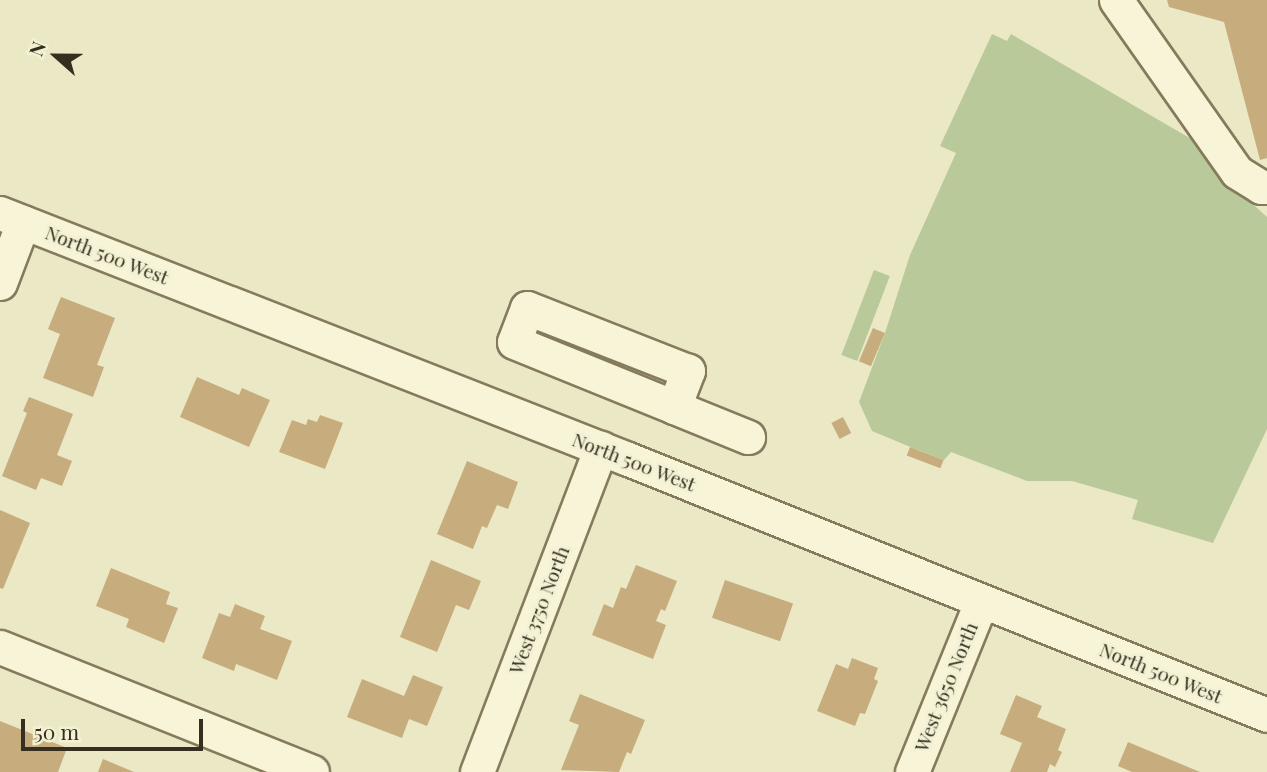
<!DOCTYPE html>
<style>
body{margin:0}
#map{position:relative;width:1267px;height:772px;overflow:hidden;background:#ebe8c5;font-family:"Playfair Display",serif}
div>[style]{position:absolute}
.green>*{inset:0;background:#b9c999;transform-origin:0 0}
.building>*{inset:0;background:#c7ac7d;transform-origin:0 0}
.roads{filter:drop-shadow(2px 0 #857b5c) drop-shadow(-2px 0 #857b5c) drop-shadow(0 2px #857b5c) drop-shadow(0 -2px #857b5c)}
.minor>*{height:33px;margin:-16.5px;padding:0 16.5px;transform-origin:16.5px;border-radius:16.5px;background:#f7f4d7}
span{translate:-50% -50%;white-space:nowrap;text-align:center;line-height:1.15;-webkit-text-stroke:5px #f3f1d4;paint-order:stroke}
.street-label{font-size:19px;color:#362f1f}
.north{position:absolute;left:21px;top:21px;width:70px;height:70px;-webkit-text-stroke:5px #f3f1d4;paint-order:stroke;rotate:291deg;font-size:19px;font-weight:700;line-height:28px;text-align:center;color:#362f1f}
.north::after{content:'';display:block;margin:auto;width:24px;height:32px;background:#362f1f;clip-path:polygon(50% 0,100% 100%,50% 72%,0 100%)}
.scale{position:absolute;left:21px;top:719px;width:182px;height:32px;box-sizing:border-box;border:4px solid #362f1f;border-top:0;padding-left:9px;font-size:21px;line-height:24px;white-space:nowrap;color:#362f1f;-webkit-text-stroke:5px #f3f1d4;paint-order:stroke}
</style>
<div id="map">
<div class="green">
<div style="clip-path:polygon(992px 34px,1007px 41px,1011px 34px,1200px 144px,1225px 179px,1267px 217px,1267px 429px,1213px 543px,1132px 519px,1138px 500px,1072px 481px,1027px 481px,951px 452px,944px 460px,908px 446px,872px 431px,859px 402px,885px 333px,910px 255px,956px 153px,940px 146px)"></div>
<div style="left:874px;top:270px;width:17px;height:91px;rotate:21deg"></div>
</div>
<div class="building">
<div style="clip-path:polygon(1167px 0,1267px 0,1267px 158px,1260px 160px,1224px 22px,1169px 7px)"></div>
<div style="clip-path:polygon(61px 297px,115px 318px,97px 365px,104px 367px,93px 397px,43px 378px,60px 334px,48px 329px)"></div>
<div style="left:873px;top:328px;width:13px;height:36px;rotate:23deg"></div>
<div style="clip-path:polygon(197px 377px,239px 395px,242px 388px,270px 400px,249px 447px,180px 417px)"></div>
<div style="clip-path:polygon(29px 397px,73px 414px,57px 455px,72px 461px,62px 486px,41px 478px,36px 490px,2px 476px,27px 413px,23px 411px)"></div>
<div style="clip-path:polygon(320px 415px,343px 423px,325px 469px,279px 452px,292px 420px,306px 425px,308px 419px,317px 422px)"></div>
<div style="left:843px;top:417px;width:18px;height:13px;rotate:63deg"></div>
<div style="left:910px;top:447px;width:36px;height:9px;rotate:21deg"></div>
<div style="clip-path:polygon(467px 461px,518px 482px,508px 509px,497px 505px,487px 528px,482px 526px,473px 549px,437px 534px)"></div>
<div style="clip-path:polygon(0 510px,30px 523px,3px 589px,0 588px)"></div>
<div style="clip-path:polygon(431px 560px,481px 581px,469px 610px,456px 605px,437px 652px,400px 637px)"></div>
<div style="clip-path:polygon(636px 565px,677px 581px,665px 611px,661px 609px,656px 621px,666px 625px,653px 659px,592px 635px,604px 604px,613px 608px,621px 587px,626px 589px)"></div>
<div style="clip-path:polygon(111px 568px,170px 592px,166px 604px,178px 608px,164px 643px,126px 627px,129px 619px,96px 606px)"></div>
<div style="left:725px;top:580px;width:72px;height:40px;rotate:19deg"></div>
<div style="clip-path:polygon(235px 604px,265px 616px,260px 629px,292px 641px,277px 680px,236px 664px,234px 671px,202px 658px,219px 613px,230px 617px)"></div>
<div style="clip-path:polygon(852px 658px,878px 668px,874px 679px,878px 681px,865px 714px,860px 713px,855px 726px,817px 711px,836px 664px,848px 669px)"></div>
<div style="clip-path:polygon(413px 675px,443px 687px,427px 726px,409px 719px,402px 738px,347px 717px,362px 679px,404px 696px)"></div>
<div style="clip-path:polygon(580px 694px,645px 720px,631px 754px,627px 752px,619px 772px,561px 770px,579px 725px,569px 721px)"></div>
<div style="clip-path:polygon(1016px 695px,1042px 706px,1037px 717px,1066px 729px,1058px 750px,1062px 752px,1055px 767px,1050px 764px,1047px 772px,1010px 772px,1022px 743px,1000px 734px)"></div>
<div style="clip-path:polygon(0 721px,67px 748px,58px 772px,0 772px)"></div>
<div style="clip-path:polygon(1128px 742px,1200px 772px,1132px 772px,1118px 766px)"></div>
<div style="clip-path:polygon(103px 759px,134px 772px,98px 772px)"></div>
</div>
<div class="roads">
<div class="minor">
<div style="left:1116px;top:0;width:210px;rotate:54.9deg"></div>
<div style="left:1237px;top:172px;width:28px;rotate:32deg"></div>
<div style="left:1261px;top:187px;width:6px"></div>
<div style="left:0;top:213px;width:674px;rotate:21.39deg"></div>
<div style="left:628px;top:459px;width:688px;rotate:21.83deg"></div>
<div style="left:0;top:283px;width:65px;rotate:-69.3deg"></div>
<div style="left:674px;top:407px;width:39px;rotate:-69deg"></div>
<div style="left:688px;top:371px;width:173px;rotate:-158.6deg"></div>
<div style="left:527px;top:308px;width:36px;rotate:111deg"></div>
<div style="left:514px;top:342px;width:173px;rotate:22.1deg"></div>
<div style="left:674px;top:407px;width:80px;rotate:22.1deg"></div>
<div style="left:0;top:647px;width:336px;rotate:21.8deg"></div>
<div style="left:477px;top:772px;width:347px;rotate:-69.1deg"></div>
<div style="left:912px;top:772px;width:183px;rotate:-67.9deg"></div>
</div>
</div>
<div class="street-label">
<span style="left:107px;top:255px;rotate:21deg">North 500 West</span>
<span style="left:634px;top:462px;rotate:21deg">North 500 West</span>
<span style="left:539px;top:610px;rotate:-69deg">West 3750 North</span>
<span style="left:1161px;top:673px;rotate:22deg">North 500 West</span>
<span style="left:946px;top:687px;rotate:-68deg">West 3650 North</span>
</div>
<div class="north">N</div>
<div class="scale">50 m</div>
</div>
